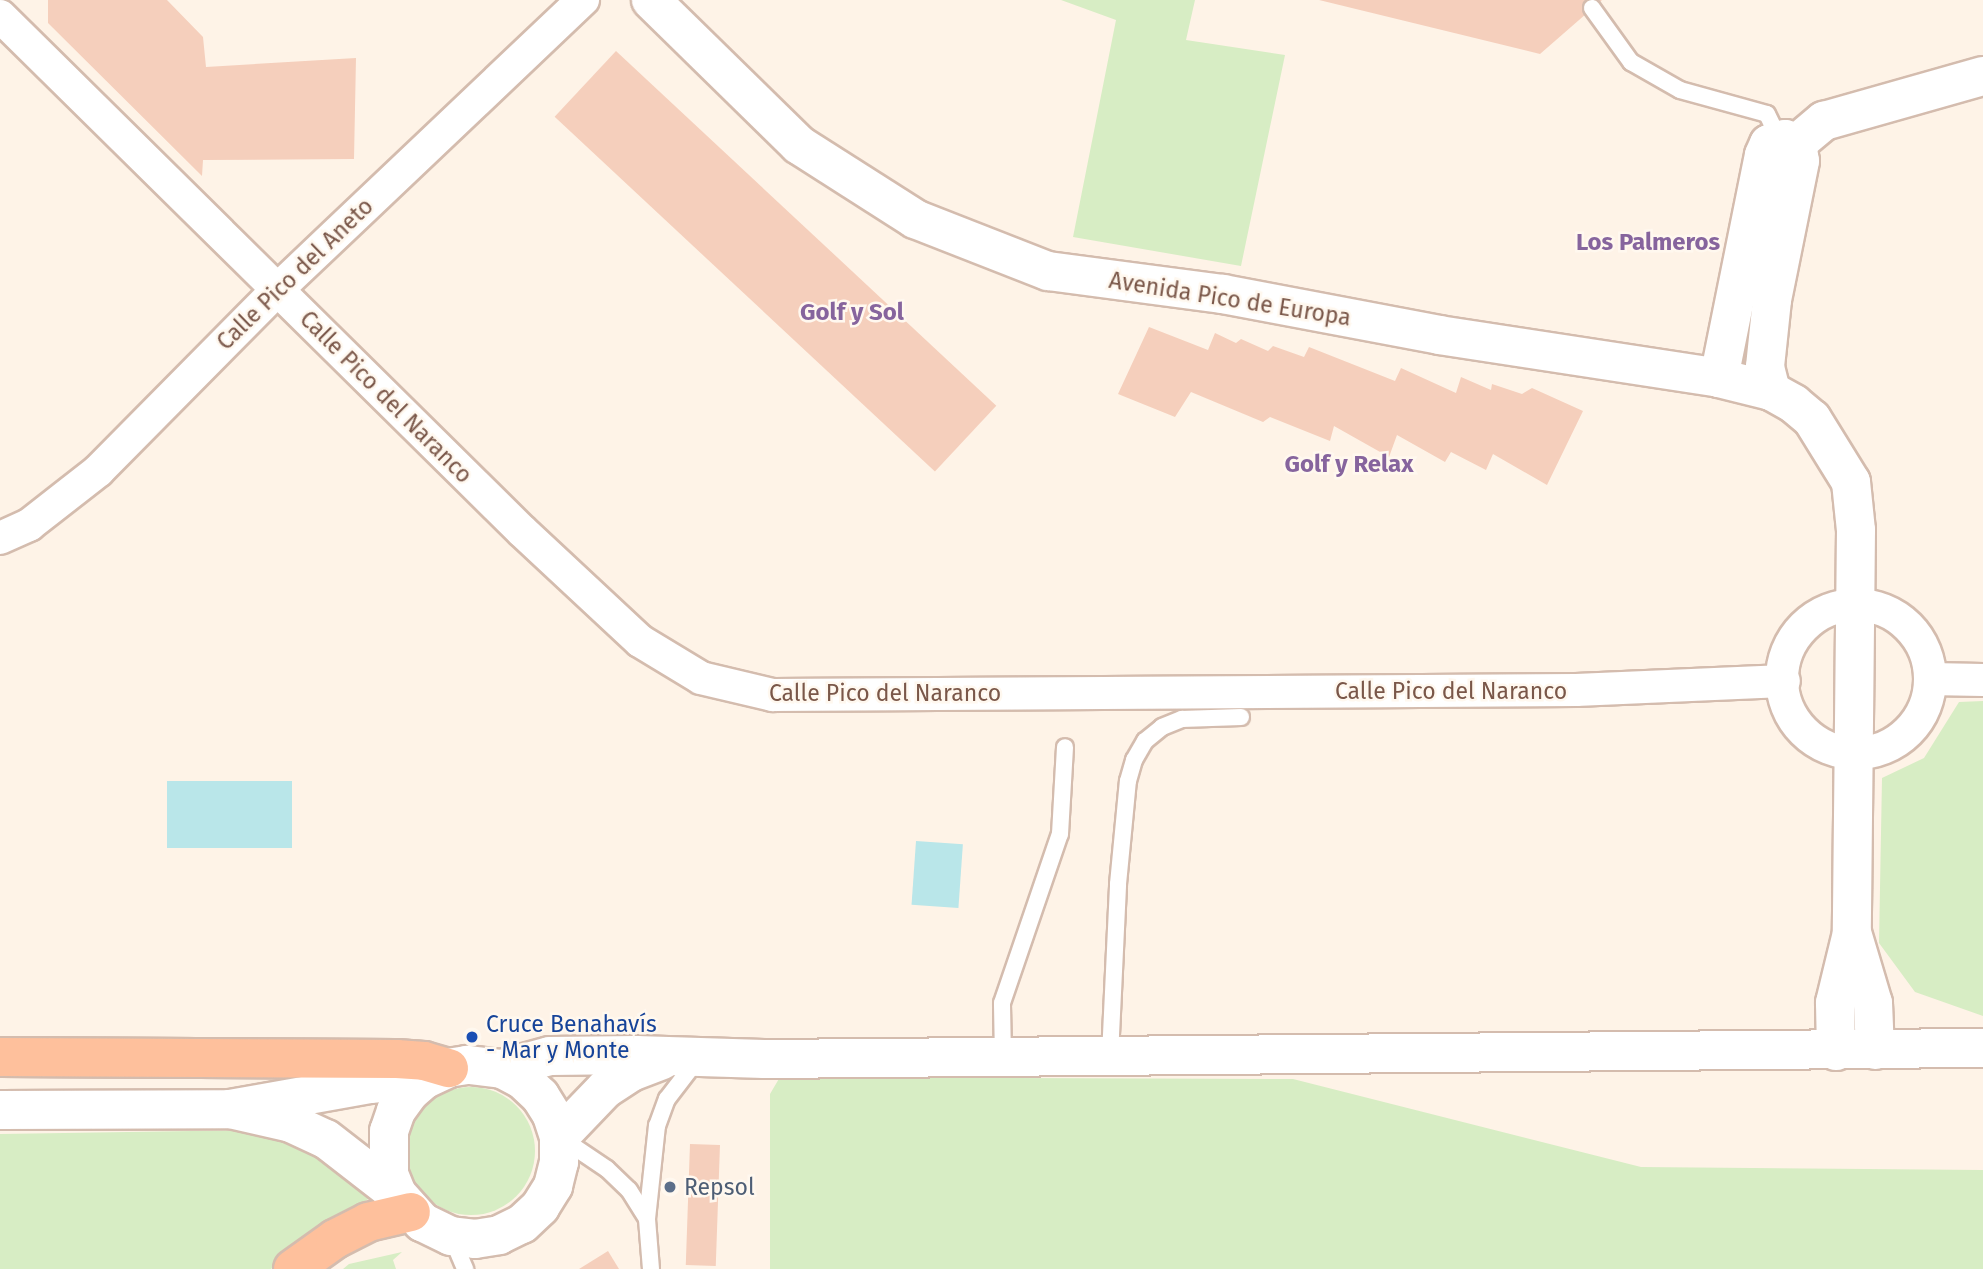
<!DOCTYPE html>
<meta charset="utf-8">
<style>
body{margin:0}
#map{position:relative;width:1983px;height:1269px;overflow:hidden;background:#fef3e7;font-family:"Fira Sans",sans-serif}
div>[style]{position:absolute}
.green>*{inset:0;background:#d7edc4}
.round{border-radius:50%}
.water>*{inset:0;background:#b9e6e9;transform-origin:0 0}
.building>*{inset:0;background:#f5cfbc;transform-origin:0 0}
.roads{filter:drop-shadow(2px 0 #d4bcae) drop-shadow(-2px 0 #d4bcae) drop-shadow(0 2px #d4bcae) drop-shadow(0 -2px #d4bcae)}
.service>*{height:16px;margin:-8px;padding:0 8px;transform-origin:8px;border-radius:8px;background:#fff}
.minor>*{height:32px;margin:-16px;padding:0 16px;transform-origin:16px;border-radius:16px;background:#fff}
.minor>.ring{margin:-16px;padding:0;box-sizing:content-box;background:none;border:32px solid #fff;border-radius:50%}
.tertiary>*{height:38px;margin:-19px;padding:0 19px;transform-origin:19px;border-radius:19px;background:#fff}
.secondary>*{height:38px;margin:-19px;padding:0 19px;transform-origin:19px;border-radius:19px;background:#fff}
.trunk>*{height:38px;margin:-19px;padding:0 19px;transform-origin:19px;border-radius:19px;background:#fec09c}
.dots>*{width:19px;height:19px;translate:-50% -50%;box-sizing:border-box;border:4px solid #fff8ef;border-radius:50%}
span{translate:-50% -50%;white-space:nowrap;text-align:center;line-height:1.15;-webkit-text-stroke:5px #fff8ef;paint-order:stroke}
.street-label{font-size:23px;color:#7a5749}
.transit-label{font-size:23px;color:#164399}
.left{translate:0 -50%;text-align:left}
.service-label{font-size:23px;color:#4e5e75}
.neighbourhood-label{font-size:24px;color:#86649d;font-weight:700}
</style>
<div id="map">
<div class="green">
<div style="clip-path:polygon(1061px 0,1195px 0,1186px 40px,1285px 55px,1241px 266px,1073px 237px,1116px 20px)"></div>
<div style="clip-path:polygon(1983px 701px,1983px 1016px,1915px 992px,1879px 943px,1882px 778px,1924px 758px,1959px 702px)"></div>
<div style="clip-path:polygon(780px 1077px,1293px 1079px,1641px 1167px,1983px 1170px,1983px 1269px,770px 1269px,770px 1094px)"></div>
<div class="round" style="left:407px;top:1087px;width:128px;height:128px"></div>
<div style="clip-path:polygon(264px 1130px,305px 1143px,373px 1196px,302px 1242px,271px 1269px,0 1269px,0 1134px)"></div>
<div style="clip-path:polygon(402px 1252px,393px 1260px,396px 1269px,343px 1269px,349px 1264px)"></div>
</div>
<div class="water">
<div style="left:292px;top:781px;width:67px;height:125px;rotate:90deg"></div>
<div style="left:916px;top:841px;width:47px;height:64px;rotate:4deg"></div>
</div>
<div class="building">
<div style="clip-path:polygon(48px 0,167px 0,203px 37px,206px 67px,356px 58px,354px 159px,203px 160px,202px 176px,48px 23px)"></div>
<div style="clip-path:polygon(1319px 0,1602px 0,1540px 54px)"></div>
<div style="left:616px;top:51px;width:520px;height:90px;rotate:43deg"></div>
<div style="clip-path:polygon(1149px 327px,1208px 350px,1215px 333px,1236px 343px,1241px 339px,1268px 351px,1273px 346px,1304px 357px,1309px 347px,1395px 381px,1401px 368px,1456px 393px,1461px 377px,1491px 390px,1492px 384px,1522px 394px,1532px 388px,1583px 411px,1547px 485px,1493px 454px,1486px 470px,1451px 452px,1445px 462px,1397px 435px,1389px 457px,1334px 426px,1330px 441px,1270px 417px,1263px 422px,1191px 392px,1175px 417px,1118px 394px)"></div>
<div style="left:690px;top:1144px;width:30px;height:121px;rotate:2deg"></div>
<div style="clip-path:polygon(608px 1251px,619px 1269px,579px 1269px)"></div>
</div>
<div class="roads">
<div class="service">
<div style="left:1592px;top:8px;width:67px;rotate:54.2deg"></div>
<div style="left:1631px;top:62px;width:56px;rotate:29.7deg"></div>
<div style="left:1680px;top:90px;width:90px;rotate:15.4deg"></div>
<div style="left:1767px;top:114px;width:28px;rotate:64deg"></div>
<div style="left:1110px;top:1056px;width:172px;rotate:-87.3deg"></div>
<div style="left:1118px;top:884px;width:103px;rotate:-84.5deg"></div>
<div style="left:1128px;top:781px;width:22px;rotate:-74deg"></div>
<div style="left:1134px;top:760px;width:22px;rotate:-60deg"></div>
<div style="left:1145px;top:741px;width:22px;rotate:-39deg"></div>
<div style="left:1162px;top:727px;width:22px;rotate:-22deg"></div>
<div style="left:1182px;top:719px;width:59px;rotate:-1.9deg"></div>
<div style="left:1003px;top:1057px;width:54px;rotate:-91.1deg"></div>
<div style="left:1002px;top:1003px;width:179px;rotate:-71.1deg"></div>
<div style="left:1060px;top:834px;width:87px;rotate:-86.7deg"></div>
<div style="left:561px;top:1138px;width:55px;rotate:34deg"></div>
<div style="left:607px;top:1169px;width:30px;rotate:44deg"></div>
<div style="left:629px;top:1190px;width:34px;rotate:58deg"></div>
<div style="left:452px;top:1238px;width:34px;rotate:67deg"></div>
<div style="left:651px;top:1269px;width:50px;rotate:-94.6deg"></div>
<div style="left:647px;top:1219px;width:94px;rotate:-83.9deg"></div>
<div style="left:657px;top:1126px;width:29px;rotate:-70deg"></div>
<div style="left:667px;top:1099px;width:49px;rotate:-52.4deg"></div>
</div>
<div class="minor">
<div style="left:0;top:16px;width:733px;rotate:44.61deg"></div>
<div style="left:522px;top:531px;width:161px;rotate:43deg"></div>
<div style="left:640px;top:641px;width:71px;rotate:31.2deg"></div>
<div style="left:701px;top:678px;width:74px;rotate:13.3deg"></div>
<div style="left:773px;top:695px;width:803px;rotate:-0.36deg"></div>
<div style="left:1576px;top:690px;width:208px;rotate:-2.5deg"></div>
<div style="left:0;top:538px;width:32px;rotate:-24deg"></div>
<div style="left:29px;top:525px;width:88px;rotate:-38deg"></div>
<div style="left:98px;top:471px;width:255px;rotate:-45.3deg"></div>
<div style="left:277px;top:290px;width:422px;rotate:-43.5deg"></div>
<div class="ring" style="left:1782px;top:605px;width:116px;height:116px"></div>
<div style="left:1930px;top:679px;width:53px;rotate:1.1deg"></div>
</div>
<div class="tertiary">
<div style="left:651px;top:0;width:207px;rotate:44.4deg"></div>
<div style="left:799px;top:145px;width:138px;rotate:32.5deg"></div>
<div style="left:915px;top:219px;width:143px;rotate:21.4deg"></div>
<div style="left:1048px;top:271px;width:177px;rotate:7.5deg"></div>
<div style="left:1223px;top:294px;width:220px;rotate:10.7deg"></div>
<div style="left:1439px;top:335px;width:283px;rotate:8.7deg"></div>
<div style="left:1719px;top:378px;width:54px;rotate:14deg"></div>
<div style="left:1771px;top:391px;width:26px;rotate:29deg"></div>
<div style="left:1794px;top:404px;width:23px;rotate:40deg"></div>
<div style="left:1812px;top:419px;width:74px;rotate:58.2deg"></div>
<div style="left:1851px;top:482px;width:48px;rotate:84.1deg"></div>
<div style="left:1856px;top:530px;width:403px;rotate:90.6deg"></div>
<div style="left:1852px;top:933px;width:72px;rotate:103.7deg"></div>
<div style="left:1835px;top:1003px;width:48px;rotate:88.8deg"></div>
<div style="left:1795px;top:145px;width:38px;rotate:-40deg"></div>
<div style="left:1824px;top:121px;width:165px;rotate:-15.8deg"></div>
<div style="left:1719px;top:378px;width:227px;rotate:-78.6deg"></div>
<div style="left:1764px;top:155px;width:12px;rotate:-66deg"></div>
<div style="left:1769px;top:144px;width:17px;rotate:-17deg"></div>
<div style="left:1785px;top:139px;width:16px;rotate:38deg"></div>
<div style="left:1798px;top:149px;width:12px;rotate:81deg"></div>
<div style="left:1800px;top:161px;width:142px;rotate:101.4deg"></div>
<div style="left:1772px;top:300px;width:67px;rotate:96deg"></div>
<div style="left:1765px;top:367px;width:25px;rotate:76deg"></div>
<div style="left:1853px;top:936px;width:70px;rotate:73.4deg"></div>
<div style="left:1873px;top:1003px;width:47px;rotate:87.6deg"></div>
</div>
<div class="secondary">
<div style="left:502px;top:1069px;width:50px;rotate:-15.2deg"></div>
<div style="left:550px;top:1056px;width:86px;rotate:-0.7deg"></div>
<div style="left:636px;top:1055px;width:128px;rotate:1.8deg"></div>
<div style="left:764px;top:1059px;width:1219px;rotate:-0.52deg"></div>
<div style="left:230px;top:1109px;width:63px;rotate:12.9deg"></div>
<div style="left:291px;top:1123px;width:38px;rotate:25deg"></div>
<div style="left:326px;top:1139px;width:90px;rotate:37.8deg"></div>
<div style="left:397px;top:1194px;width:38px;rotate:48deg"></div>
<div style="left:422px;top:1222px;width:32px;rotate:26deg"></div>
<div style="left:451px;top:1236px;width:24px;rotate:7deg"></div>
<div style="left:475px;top:1239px;width:24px;rotate:-9deg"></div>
<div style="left:499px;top:1235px;width:25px;rotate:-26deg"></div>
<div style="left:522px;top:1224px;width:25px;rotate:-43deg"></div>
<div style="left:540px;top:1207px;width:25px;rotate:-58deg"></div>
<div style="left:553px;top:1186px;width:25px;rotate:-76deg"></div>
<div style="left:559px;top:1162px;width:25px;rotate:-90deg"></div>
<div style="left:559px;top:1137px;width:23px;rotate:-108deg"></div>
<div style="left:552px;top:1115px;width:22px;rotate:-122deg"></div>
<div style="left:540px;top:1096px;width:23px;rotate:-137deg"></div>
<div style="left:523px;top:1080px;width:24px;rotate:-152deg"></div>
<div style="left:502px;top:1069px;width:35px;rotate:-173deg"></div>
<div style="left:467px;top:1065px;width:18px;rotate:171deg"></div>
<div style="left:449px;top:1068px;width:26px;rotate:155deg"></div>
<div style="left:425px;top:1079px;width:21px;rotate:139deg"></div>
<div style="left:409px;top:1093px;width:22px;rotate:126deg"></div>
<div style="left:396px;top:1111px;width:21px;rotate:109deg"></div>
<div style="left:389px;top:1131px;width:43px;rotate:90deg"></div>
<div style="left:389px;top:1174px;width:22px;rotate:68deg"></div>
<div style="left:0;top:1110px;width:230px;rotate:-0.2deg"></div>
<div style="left:230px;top:1109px;width:142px;rotate:-10.1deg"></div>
<div style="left:370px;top:1084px;width:55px;rotate:-5.2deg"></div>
<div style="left:559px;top:1137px;width:66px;rotate:-46.2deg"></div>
<div style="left:605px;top:1089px;width:31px;rotate:-33deg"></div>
<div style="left:631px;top:1072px;width:33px;rotate:-21deg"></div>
</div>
<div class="trunk">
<div style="left:0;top:1057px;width:397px;rotate:0.3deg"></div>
<div style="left:397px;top:1059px;width:27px;rotate:4deg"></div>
<div style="left:424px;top:1061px;width:26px;rotate:16deg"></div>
<div style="left:293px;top:1269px;width:52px;rotate:-35.5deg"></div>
<div style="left:335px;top:1239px;width:37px;rotate:-27deg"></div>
<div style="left:368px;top:1222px;width:44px;rotate:-13.1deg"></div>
</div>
</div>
<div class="dots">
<div style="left:472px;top:1037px;background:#1a4fb4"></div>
<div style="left:670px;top:1187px;background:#5c6f8a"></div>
</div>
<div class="street-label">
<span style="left:295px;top:274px;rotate:-44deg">Calle Pico del Aneto</span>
<span style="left:1230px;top:299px;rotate:9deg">Avenida Pico de Europa</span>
<span style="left:386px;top:397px;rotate:45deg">Calle Pico del Naranco</span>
<span style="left:1451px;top:691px">Calle Pico del Naranco</span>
<span style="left:885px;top:693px">Calle Pico del Naranco</span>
</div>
<div class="transit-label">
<span class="left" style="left:486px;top:1037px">Cruce Benahavís<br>- Mar y Monte</span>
</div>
<div class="service-label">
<span class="left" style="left:684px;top:1187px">Repsol</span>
</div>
<div class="neighbourhood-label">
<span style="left:1648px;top:243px">Los Palmeros</span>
<span style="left:852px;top:313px">Golf y Sol</span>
<span style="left:1349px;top:465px">Golf y Relax</span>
</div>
</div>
